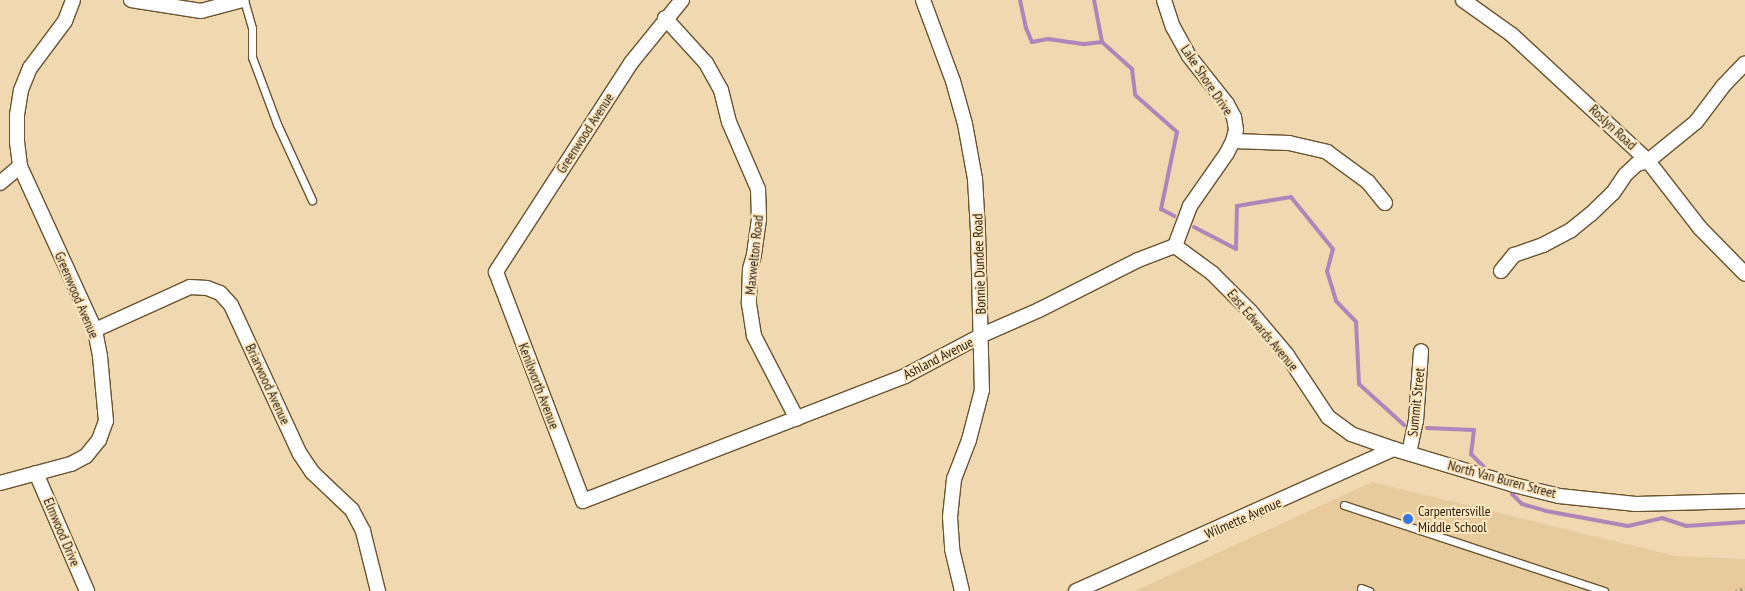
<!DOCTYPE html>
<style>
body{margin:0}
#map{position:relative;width:1745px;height:591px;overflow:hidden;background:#f0d8b1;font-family:"PT Sans Narrow",sans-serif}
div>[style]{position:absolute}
.built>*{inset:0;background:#e7cb9d}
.stream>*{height:4px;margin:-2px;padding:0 2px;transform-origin:2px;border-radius:2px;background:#b086ba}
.path>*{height:2.5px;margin-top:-1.25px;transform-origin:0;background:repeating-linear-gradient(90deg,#ac997a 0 2.5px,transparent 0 5px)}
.roads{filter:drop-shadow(1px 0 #695430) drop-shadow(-1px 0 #695430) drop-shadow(0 1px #695430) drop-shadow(0 -1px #695430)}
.lane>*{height:7px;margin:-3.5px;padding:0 3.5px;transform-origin:3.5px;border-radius:3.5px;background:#fff}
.street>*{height:14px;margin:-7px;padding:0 7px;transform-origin:7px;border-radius:7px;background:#fff}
.dots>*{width:14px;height:14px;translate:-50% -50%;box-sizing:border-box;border:2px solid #fee6be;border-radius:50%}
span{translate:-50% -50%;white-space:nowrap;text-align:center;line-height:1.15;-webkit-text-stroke:4px #fee6be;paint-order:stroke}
.street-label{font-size:14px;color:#271f10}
.poi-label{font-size:14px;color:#271f10}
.left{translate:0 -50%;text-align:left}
</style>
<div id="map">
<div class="built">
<div style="clip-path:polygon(1372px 482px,1675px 556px,1745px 559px,1745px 591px,1135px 591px)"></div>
</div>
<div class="stream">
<div style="left:1020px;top:0;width:29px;rotate:78deg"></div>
<div style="left:1026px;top:28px;width:15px;rotate:67deg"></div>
<div style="left:1032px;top:42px;width:16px;rotate:-11deg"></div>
<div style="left:1048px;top:39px;width:37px;rotate:8deg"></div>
<div style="left:1085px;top:44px;width:17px;rotate:-7deg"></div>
<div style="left:1094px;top:0;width:43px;rotate:79.2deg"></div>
<div style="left:1102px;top:42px;width:40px;rotate:42deg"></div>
<div style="left:1132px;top:69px;width:26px;rotate:83deg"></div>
<div style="left:1135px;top:95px;width:56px;rotate:41.4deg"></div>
<div style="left:1177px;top:132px;width:79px;rotate:101.7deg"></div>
<div style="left:1161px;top:209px;width:15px;rotate:28deg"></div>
<div style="left:1194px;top:227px;width:47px;rotate:27.6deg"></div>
<div style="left:1236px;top:249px;width:43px;rotate:-88.7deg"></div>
<div style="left:1237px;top:206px;width:55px;rotate:-9.5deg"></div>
<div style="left:1291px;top:197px;width:67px;rotate:51.1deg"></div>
<div style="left:1333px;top:249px;width:23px;rotate:105deg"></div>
<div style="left:1327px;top:271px;width:31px;rotate:73deg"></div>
<div style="left:1336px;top:301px;width:29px;rotate:46deg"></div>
<div style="left:1356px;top:322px;width:62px;rotate:87.2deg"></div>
<div style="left:1359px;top:384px;width:61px;rotate:42.3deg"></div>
<div style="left:1427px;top:428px;width:47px;rotate:2.4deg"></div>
<div style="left:1474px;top:430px;width:24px;rotate:97deg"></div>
<div style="left:1471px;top:454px;width:18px;rotate:45deg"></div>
<div style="left:1512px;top:494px;width:14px;rotate:45deg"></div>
<div style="left:1522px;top:504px;width:25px;rotate:16deg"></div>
<div style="left:1546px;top:511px;width:83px;rotate:10.4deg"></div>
<div style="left:1628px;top:526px;width:35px;rotate:-13deg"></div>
<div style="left:1662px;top:518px;width:25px;rotate:18deg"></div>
<div style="left:1686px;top:526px;width:59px;rotate:-3.9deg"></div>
</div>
<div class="path">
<div style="left:1735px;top:591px;width:10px;rotate:-17deg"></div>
</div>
<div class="roads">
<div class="lane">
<div style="left:244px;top:0;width:29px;rotate:74deg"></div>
<div style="left:252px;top:28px;width:29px;rotate:90deg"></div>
<div style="left:252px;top:57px;width:72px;rotate:69.5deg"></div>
<div style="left:277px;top:124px;width:84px;rotate:65.3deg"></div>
<div style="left:1344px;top:505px;width:274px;rotate:18.3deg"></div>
<div style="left:1361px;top:588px;width:9px;rotate:21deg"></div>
</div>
<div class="street">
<div style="left:131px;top:0;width:71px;rotate:8.9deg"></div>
<div style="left:201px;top:11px;width:42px;rotate:-15deg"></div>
<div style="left:682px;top:0;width:81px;rotate:129deg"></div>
<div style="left:631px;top:63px;width:249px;rotate:122.9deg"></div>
<div style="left:496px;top:272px;width:245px;rotate:69.2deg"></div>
<div style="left:583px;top:501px;width:345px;rotate:-21.2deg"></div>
<div style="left:905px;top:376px;width:87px;rotate:-28deg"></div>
<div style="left:982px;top:335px;width:62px;rotate:-23.7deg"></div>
<div style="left:1039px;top:310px;width:111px;rotate:-26.8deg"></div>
<div style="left:1138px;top:260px;width:40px;rotate:-21deg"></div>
<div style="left:923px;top:0;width:86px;rotate:69.7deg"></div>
<div style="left:953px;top:81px;width:45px;rotate:74.4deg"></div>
<div style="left:965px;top:124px;width:56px;rotate:79.7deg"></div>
<div style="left:975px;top:179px;width:52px;rotate:86.7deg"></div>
<div style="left:978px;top:231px;width:159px;rotate:88.6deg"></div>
<div style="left:982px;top:390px;width:52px;rotate:104.6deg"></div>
<div style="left:969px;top:440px;width:42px;rotate:111deg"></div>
<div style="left:954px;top:479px;width:38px;rotate:96deg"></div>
<div style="left:950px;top:517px;width:32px;rotate:86deg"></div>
<div style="left:952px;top:549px;width:43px;rotate:76.6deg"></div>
<div style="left:1164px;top:0;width:28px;rotate:72deg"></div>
<div style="left:1173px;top:27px;width:33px;rotate:61deg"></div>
<div style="left:1189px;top:56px;width:61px;rotate:51.6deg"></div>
<div style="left:1227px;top:104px;width:15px;rotate:62deg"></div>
<div style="left:1234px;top:117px;width:13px;rotate:81deg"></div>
<div style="left:1236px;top:130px;width:11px;rotate:105deg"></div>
<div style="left:1233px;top:141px;width:13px;rotate:117deg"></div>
<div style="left:1227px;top:153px;width:65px;rotate:124.9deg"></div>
<div style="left:1190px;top:206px;width:43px;rotate:110.6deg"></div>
<div style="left:1463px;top:0;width:60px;rotate:35.5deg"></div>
<div style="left:1512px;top:35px;width:185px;rotate:42.8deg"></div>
<div style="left:1648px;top:161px;width:85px;rotate:52.2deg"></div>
<div style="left:1700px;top:228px;width:64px;rotate:45.6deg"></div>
<div style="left:665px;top:18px;width:61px;rotate:47.7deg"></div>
<div style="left:706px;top:63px;width:31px;rotate:61deg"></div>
<div style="left:721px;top:90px;width:33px;rotate:76deg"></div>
<div style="left:729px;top:122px;width:73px;rotate:66.6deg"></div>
<div style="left:758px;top:189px;width:30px;rotate:88deg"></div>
<div style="left:759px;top:219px;width:36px;rotate:98deg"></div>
<div style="left:754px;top:255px;width:15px;rotate:106deg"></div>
<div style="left:750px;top:269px;width:35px;rotate:92deg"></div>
<div style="left:749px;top:304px;width:32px;rotate:81deg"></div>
<div style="left:754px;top:336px;width:93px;rotate:62.6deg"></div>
<div style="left:1233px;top:141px;width:56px;rotate:2deg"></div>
<div style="left:1289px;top:143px;width:39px;rotate:13deg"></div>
<div style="left:1327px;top:152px;width:51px;rotate:36.2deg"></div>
<div style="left:1368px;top:182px;width:27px;rotate:51deg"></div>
<div style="left:0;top:183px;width:26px;rotate:-40deg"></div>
<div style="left:1175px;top:246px;width:46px;rotate:36.1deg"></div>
<div style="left:1212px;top:273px;width:54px;rotate:45deg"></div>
<div style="left:1250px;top:311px;width:57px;rotate:49.9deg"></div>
<div style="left:1287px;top:355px;width:74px;rotate:56.5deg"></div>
<div style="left:1328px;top:417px;width:29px;rotate:36deg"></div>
<div style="left:1351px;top:434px;width:46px;rotate:19.2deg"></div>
<div style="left:1501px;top:271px;width:21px;rotate:-51deg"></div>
<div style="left:1514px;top:255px;width:31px;rotate:-19deg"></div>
<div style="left:1543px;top:245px;width:32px;rotate:-28deg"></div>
<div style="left:1571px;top:230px;width:26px;rotate:-39deg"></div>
<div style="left:1591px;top:214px;width:30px;rotate:-44deg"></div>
<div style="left:1613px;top:193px;width:22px;rotate:-56deg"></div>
<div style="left:1625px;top:175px;width:16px;rotate:-43deg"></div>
<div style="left:1637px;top:164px;width:11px;rotate:-15deg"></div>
<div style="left:1648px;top:161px;width:62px;rotate:-39.1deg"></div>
<div style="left:1696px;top:122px;width:46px;rotate:-52.9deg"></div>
<div style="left:1724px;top:85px;width:30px;rotate:-46deg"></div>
<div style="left:95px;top:330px;width:104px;rotate:-24.4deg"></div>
<div style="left:190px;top:287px;width:17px;rotate:3deg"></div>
<div style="left:207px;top:288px;width:14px;rotate:21deg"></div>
<div style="left:220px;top:293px;width:16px;rotate:47deg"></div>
<div style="left:231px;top:305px;width:164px;rotate:65.2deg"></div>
<div style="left:300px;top:454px;width:22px;rotate:56deg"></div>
<div style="left:312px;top:472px;width:55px;rotate:43.5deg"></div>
<div style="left:352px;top:510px;width:24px;rotate:62deg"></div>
<div style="left:363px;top:531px;width:62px;rotate:76deg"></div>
<div style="left:1409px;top:453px;width:33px;rotate:-78deg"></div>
<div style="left:1416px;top:421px;width:70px;rotate:-85.9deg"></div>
<div style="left:36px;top:473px;width:129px;rotate:66.6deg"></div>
<div style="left:0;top:483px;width:73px;rotate:-15deg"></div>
<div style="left:71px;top:464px;width:17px;rotate:-28deg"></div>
<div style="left:86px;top:456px;width:21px;rotate:-51deg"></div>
<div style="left:99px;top:440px;width:20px;rotate:-70deg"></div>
<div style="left:106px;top:421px;width:65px;rotate:-95.3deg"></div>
<div style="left:100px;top:356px;width:26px;rotate:-101deg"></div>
<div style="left:95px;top:330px;width:180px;rotate:-114.6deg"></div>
<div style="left:20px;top:166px;width:24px;rotate:-97deg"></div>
<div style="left:17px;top:142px;width:27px;rotate:-90deg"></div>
<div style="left:17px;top:115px;width:25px;rotate:-81deg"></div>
<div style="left:21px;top:90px;width:24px;rotate:-68deg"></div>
<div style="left:30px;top:68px;width:59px;rotate:-53.3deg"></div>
<div style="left:65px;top:21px;width:22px;rotate:-69deg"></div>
<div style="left:1076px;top:591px;width:348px;rotate:-24.1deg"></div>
<div style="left:1394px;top:449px;width:125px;rotate:16.7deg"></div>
<div style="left:1514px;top:485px;width:46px;rotate:13.7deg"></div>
<div style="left:1559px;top:496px;width:77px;rotate:5.9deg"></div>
<div style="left:1636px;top:504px;width:109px;rotate:-1.6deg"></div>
</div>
</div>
<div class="dots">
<div style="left:1408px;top:519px;background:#3577e5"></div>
</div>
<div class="street-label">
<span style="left:1207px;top:80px;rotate:56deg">Lake Shore Drive</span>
<span style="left:1613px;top:127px;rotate:43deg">Roslyn Road</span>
<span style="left:585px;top:133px;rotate:-57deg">Greenwood Avenue</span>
<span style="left:754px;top:255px;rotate:-84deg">Maxwelton Road</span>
<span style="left:979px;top:264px;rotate:-92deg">Bonnie Dundee Road</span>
<span style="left:77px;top:295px;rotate:67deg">Greenwood Avenue</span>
<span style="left:1263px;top:330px;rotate:50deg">East Edwards Avenue</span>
<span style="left:938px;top:358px;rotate:-27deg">Ashland Avenue</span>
<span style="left:268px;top:384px;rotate:65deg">Briarwood Avenue</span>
<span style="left:539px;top:386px;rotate:69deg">Kenilworth Avenue</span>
<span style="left:1416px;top:402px;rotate:-84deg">Summit Street</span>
<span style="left:1502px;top:479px;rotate:15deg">North Van Buren Street</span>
<span style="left:1243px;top:518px;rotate:-24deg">Wilmette Avenue</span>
<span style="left:62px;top:532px;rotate:67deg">Elmwood Drive</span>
</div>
<div class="poi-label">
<span class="left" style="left:1418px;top:519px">Carpentersville<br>Middle School</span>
</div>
</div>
